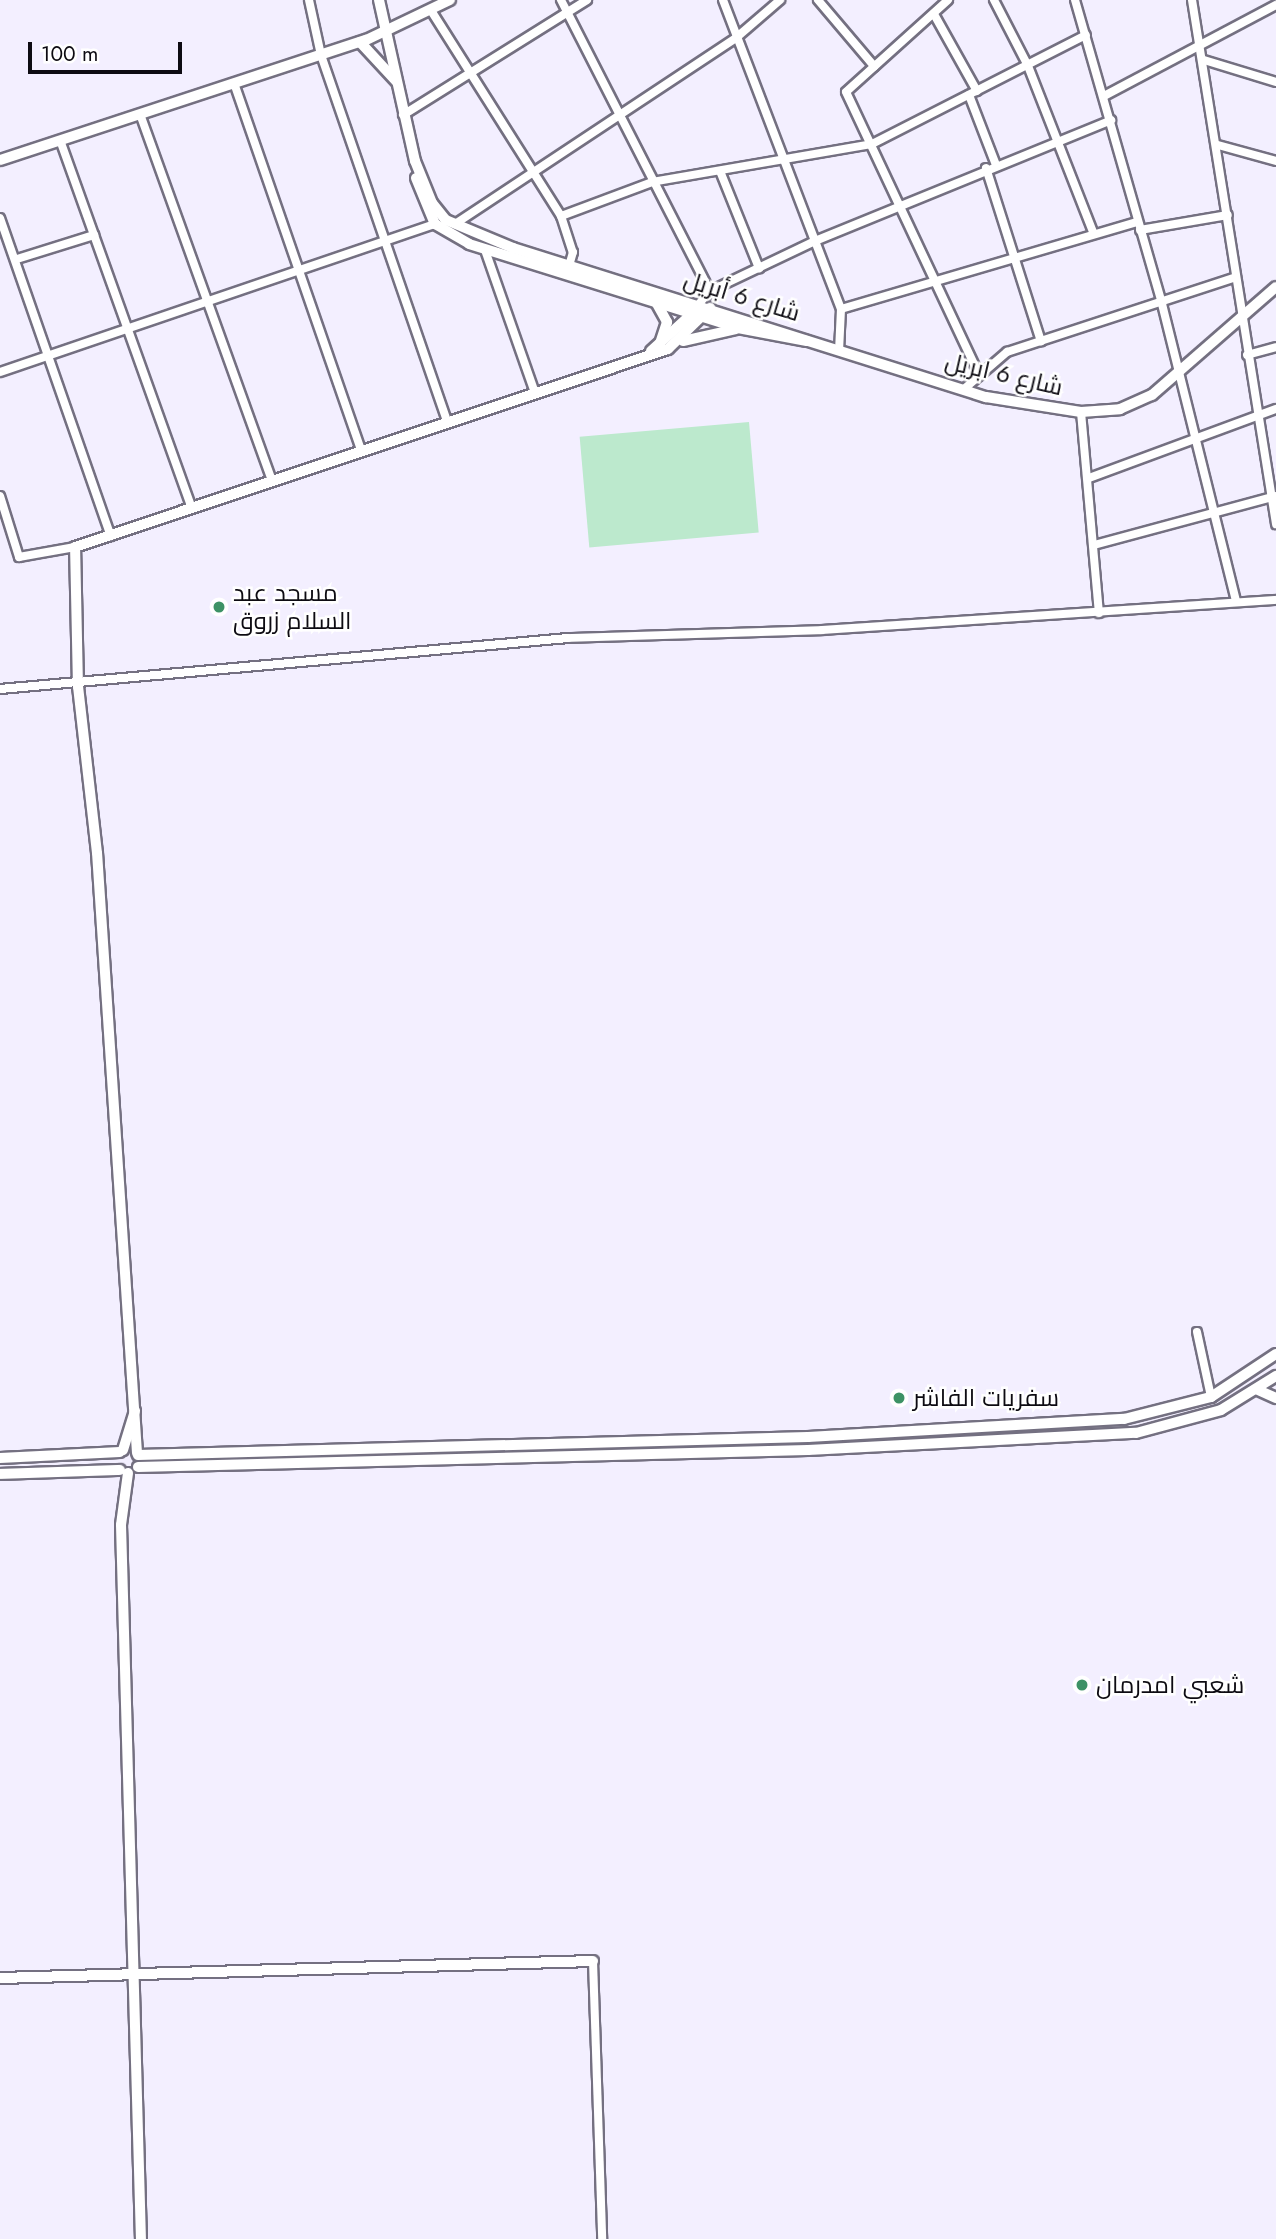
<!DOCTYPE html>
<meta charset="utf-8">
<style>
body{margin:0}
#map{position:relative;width:1276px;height:2239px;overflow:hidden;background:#f3efff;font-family:Jost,Cairo,sans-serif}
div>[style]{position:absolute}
.green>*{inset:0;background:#bce9cd;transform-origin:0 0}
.roads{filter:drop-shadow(2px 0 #747081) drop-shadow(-2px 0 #747081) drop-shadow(0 2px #747081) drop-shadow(0 -2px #747081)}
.street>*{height:8px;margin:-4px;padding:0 4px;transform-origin:4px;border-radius:4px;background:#fff}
.secondary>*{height:10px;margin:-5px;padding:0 5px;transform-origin:5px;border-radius:5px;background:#fff}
.dots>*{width:19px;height:19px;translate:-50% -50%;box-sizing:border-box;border:4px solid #fff;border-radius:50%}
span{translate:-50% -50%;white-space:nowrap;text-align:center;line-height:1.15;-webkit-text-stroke:5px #fff;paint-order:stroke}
.street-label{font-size:24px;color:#0d0b12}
.poi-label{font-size:24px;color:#0d0b12}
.left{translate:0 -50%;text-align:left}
.scale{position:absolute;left:28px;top:42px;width:154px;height:32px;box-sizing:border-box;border:4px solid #0d0b12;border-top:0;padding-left:9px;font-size:21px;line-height:24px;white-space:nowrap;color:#0d0b12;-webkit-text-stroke:5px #fff;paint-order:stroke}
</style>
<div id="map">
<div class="green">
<div style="left:749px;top:422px;width:111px;height:170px;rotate:85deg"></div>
</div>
<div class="roads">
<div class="street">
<div style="left:309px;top:0;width:56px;rotate:77.7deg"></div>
<div style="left:321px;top:55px;width:386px;rotate:71deg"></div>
<div style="left:561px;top:0;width:327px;rotate:62.9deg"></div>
<div style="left:723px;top:0;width:331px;rotate:69.1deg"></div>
<div style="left:841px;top:309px;width:42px;rotate:92.7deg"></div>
<div style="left:818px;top:0;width:87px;rotate:49.7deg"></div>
<div style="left:948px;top:0;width:137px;rotate:138deg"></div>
<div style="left:846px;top:92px;width:313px;rotate:64.8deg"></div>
<div style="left:994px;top:0;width:74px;rotate:62.7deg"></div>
<div style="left:1028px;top:66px;width:180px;rotate:68.6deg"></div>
<div style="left:1075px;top:0;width:316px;rotate:74deg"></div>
<div style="left:1162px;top:304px;width:306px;rotate:76deg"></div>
<div style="left:1192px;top:0;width:531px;rotate:80.89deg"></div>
<div style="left:432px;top:12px;width:241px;rotate:57.7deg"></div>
<div style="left:561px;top:216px;width:38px;rotate:72deg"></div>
<div style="left:573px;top:252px;width:19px;rotate:106deg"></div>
<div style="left:935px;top:16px;width:86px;rotate:60.8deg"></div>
<div style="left:1204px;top:60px;width:75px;rotate:17deg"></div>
<div style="left:234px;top:83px;width:387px;rotate:70.9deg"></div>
<div style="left:969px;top:95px;width:75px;rotate:68.9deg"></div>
<div style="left:1104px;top:96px;width:195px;rotate:-27.9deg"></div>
<div style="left:140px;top:114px;width:389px;rotate:70.2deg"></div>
<div style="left:403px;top:115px;width:217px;rotate:-32deg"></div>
<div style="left:60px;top:140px;width:391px;rotate:70.3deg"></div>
<div style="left:1218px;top:145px;width:60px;rotate:15.4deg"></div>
<div style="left:986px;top:168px;width:182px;rotate:72.4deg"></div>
<div style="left:720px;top:171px;width:105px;rotate:68.1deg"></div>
<div style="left:561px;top:216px;width:97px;rotate:-20.5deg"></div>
<div style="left:652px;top:182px;width:223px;rotate:-9.8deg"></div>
<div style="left:872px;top:144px;width:240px;rotate:-27deg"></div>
<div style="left:0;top:218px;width:337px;rotate:70.8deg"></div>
<div style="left:455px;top:224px;width:338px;rotate:-33.5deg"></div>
<div style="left:737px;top:37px;width:57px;rotate:-40.7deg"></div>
<div style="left:1140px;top:230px;width:89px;rotate:-9.7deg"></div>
<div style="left:485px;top:250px;width:148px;rotate:70.7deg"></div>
<div style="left:17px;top:259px;width:81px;rotate:-17.3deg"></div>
<div style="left:698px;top:305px;width:18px;rotate:-49deg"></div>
<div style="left:710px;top:291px;width:116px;rotate:-25.5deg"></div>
<div style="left:815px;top:241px;width:320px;rotate:-22.2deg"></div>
<div style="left:841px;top:309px;width:308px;rotate:-16.4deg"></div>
<div style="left:1247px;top:355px;width:30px;rotate:-15deg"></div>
<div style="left:0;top:372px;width:459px;rotate:-18.8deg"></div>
<div style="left:964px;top:389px;width:57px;rotate:-40.7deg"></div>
<div style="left:1007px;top:352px;width:238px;rotate:-18.1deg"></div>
<div style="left:1081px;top:412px;width:202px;rotate:84.9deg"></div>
<div style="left:1089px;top:478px;width:199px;rotate:-20.3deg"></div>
<div style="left:0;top:496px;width:64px;rotate:72.7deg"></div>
<div style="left:19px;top:557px;width:57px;rotate:-10.1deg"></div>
<div style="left:1094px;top:545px;width:188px;rotate:-15.1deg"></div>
<div style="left:0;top:689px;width:570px;rotate:-5.13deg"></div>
<div style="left:568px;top:638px;width:254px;rotate:-1.8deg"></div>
<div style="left:822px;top:630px;width:455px;rotate:-3.8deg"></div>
<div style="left:1197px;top:1332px;width:66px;rotate:77.8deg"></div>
<div style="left:593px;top:1961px;width:278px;rotate:88.1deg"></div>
</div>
<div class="secondary">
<div style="left:379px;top:0;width:165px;rotate:77.4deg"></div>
<div style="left:415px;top:161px;width:45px;rotate:68deg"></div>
<div style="left:432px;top:203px;width:22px;rotate:51deg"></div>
<div style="left:446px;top:220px;width:73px;rotate:22.7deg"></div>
<div style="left:513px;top:248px;width:496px;rotate:17.5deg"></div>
<div style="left:986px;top:397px;width:96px;rotate:9deg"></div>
<div style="left:1081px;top:412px;width:39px;rotate:-4deg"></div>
<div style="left:1120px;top:409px;width:35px;rotate:-24deg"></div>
<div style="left:1152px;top:395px;width:164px;rotate:-41.1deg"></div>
<div style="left:360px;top:42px;width:53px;rotate:47.3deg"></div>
<div style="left:0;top:160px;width:385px;rotate:-18.2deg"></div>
<div style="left:366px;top:40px;width:93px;rotate:-25.5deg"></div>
<div style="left:416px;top:178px;width:50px;rotate:67.6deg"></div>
<div style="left:435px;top:224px;width:39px;rotate:30deg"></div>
<div style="left:469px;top:244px;width:282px;rotate:17.3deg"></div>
<div style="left:738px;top:328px;width:70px;rotate:10.7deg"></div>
<div style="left:656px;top:302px;width:23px;rotate:61deg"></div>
<div style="left:667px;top:322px;width:23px;rotate:108deg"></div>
<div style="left:683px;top:341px;width:54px;rotate:-12.8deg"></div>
<div style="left:651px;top:351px;width:61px;rotate:-42.3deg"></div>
<div style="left:1258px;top:1390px;width:20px;rotate:24deg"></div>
<div style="left:123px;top:1450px;width:41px;rotate:-72.9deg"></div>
<div style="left:137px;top:1453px;width:601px;rotate:-93.81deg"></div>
<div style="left:97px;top:853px;width:167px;rotate:-96.5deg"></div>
<div style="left:78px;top:687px;width:140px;rotate:-91.2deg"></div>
<div style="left:75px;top:547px;width:625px;rotate:-18.46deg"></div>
<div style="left:668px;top:349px;width:59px;rotate:-44.3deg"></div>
<div style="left:138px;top:1455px;width:670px;rotate:-1.54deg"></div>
<div style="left:808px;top:1437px;width:317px;rotate:-3.3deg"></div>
<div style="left:1124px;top:1419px;width:90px;rotate:-14.2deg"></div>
<div style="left:1211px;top:1397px;width:78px;rotate:-33.5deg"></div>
<div style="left:0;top:1458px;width:120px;rotate:-2.9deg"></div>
<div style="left:138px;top:1467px;width:670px;rotate:-1.45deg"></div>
<div style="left:808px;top:1450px;width:328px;rotate:-3deg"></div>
<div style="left:1136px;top:1433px;width:88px;rotate:-15.1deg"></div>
<div style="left:1221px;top:1410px;width:65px;rotate:-31.7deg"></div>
<div style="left:128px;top:1473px;width:52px;rotate:97.7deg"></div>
<div style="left:121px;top:1525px;width:714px;rotate:88.4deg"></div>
<div style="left:0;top:1474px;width:120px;rotate:-1.9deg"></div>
<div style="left:0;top:1978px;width:593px;rotate:-1.64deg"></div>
</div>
</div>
<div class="dots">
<div style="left:219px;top:607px;background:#3d9265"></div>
<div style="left:899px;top:1398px;background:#3d9265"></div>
<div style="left:1082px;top:1685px;background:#3d9265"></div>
</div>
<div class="street-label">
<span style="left:742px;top:296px;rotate:17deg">شارع 6 أبريل</span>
<span style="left:1004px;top:374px;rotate:13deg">شارع 6 ابريل</span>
</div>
<div class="poi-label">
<span class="left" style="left:233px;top:607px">مسجد عبد<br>السلام زروق</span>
<span class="left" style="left:913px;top:1398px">سفريات الفاشر</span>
<span class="left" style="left:1096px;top:1685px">شعبي امدرمان</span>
</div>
<div class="scale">100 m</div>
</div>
